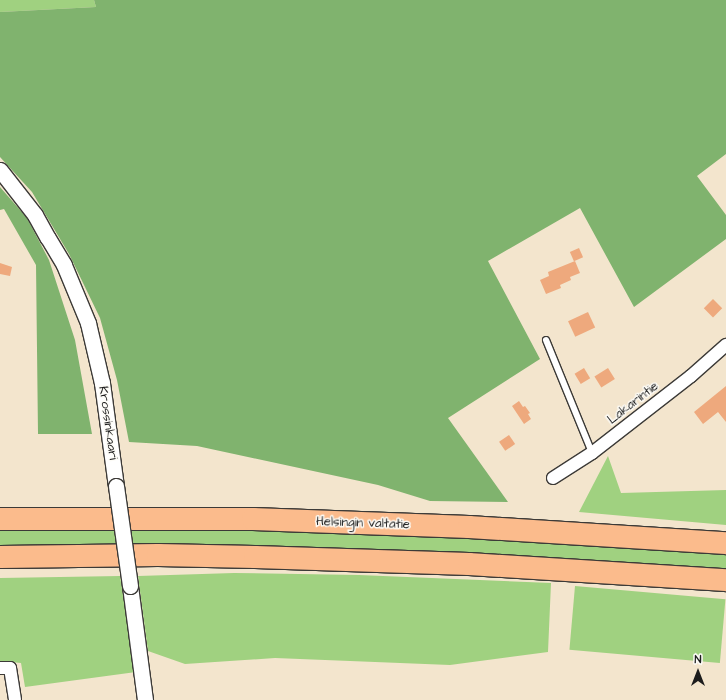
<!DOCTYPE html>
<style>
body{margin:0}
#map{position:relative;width:726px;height:700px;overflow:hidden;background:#f3e5cd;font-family:"Architects Daughter",sans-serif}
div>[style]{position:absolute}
.green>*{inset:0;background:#a0d180;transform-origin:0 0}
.forest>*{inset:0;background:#80b36e}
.building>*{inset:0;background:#eea97d;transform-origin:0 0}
.roads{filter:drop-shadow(1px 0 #3c3a37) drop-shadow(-1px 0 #3c3a37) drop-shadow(0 1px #3c3a37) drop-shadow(0 -1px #3c3a37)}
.service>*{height:6px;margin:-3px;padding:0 3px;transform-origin:3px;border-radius:3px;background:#fff}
.minor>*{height:12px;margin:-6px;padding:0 6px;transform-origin:6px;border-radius:6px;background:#fff}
.tertiary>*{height:15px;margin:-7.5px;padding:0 7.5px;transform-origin:7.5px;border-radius:7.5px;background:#fff}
.motorway>*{height:22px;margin:-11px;padding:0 11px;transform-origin:11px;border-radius:11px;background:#fbbb8c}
.bridges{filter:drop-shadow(1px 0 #3c3a37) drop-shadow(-1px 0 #3c3a37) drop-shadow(0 1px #3c3a37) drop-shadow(0 -1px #3c3a37)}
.tertiary-bridge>*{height:15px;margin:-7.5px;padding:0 7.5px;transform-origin:7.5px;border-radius:7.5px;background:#fff}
span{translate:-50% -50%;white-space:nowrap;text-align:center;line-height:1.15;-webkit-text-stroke:3px #fdfcf7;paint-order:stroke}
.street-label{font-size:13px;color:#1c1c1c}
.north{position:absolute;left:678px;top:652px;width:40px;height:40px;-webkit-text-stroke:3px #fdfcf7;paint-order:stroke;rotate:0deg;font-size:11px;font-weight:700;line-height:16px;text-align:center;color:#1c1c1c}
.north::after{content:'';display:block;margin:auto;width:14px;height:18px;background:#1c1c1c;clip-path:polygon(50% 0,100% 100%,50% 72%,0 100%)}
</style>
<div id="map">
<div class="green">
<div style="clip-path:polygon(0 0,94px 0,96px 7px,0 12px)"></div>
<div style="clip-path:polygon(608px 456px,621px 493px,726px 490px,726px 525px,579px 512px)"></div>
<div style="clip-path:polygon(221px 525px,726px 551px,726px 571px,0 550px,0 528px)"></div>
<div style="clip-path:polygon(234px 573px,359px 575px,551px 583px,548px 652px,450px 665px,275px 658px,185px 664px,148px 651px,138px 576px)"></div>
<div style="clip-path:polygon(120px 576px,136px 672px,25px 687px,21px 663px,0 661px,0 578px)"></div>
<div style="left:575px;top:586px;width:151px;height:64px;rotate:5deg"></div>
</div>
<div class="forest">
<div style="clip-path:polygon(94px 0,726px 0,726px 154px,697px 176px,726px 215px,726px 239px,634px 307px,580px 208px,488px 261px,540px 359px,448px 418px,508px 502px,430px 501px,378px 485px,197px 446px,129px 442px,117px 380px,100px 318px,69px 254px,32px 192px,0 157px,0 12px,96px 7px)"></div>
<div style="clip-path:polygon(0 187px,27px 218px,49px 260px,75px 340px,92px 434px,38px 434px,36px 265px,4px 209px,0 210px)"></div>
</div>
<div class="building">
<div style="left:579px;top:248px;width:10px;height:10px;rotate:66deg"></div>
<div style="clip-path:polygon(575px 261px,580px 273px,570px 277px,571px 280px,560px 285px,561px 288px,546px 294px,540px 280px,549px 276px,548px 272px)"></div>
<div style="clip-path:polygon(0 263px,12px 267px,10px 276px,0 274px)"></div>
<div style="left:713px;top:299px;width:13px;height:13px;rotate:45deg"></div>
<div style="left:588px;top:312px;width:17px;height:22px;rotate:65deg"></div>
<div style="left:584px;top:368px;width:12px;height:11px;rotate:59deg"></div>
<div style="left:608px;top:368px;width:13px;height:16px;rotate:58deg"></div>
<div style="clip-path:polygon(726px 386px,726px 422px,718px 412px,703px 424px,694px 412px)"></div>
<div style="clip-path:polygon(519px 401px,523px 407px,525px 406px,530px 413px,528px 414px,531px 419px,524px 424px,512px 406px)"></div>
<div style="left:509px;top:435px;width:11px;height:12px;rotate:56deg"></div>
</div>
<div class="roads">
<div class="service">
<div style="left:546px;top:340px;width:122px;rotate:67.8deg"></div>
</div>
<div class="minor">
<div style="left:553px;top:478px;width:46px;rotate:-32.7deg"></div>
<div style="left:592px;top:453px;width:125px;rotate:-37.9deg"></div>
<div style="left:691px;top:376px;width:47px;rotate:-41.5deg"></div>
<div style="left:0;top:668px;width:10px"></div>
<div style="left:10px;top:668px;width:32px;rotate:81deg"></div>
</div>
<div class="tertiary">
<div style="left:0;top:170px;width:57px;rotate:52.1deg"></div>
<div style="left:35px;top:215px;width:26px;rotate:61deg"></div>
<div style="left:48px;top:238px;width:31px;rotate:59deg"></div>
<div style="left:64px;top:265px;width:63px;rotate:67.5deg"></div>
<div style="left:88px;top:323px;width:62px;rotate:76.9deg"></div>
<div style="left:102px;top:383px;width:104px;rotate:82.3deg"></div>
<div style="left:130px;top:586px;width:115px;rotate:82.5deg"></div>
</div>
<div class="motorway">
<div style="left:0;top:519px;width:253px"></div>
<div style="left:253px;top:519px;width:216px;rotate:2.1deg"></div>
<div style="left:469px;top:527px;width:257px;rotate:3.6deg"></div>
<div style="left:0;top:557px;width:158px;rotate:-0.7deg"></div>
<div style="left:158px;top:555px;width:97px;rotate:1.2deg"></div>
<div style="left:255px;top:557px;width:214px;rotate:1.9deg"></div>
<div style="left:469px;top:564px;width:257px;rotate:3.6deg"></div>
</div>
</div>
<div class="bridges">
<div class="tertiary-bridge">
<div style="left:116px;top:486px;width:101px;rotate:82deg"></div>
</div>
</div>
<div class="street-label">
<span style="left:633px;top:403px;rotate:-38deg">Lakarintie</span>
<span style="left:108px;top:423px;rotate:82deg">Krossinkaari</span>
<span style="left:363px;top:523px;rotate:2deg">Helsingin valtatie</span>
</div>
<div class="north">N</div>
</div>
